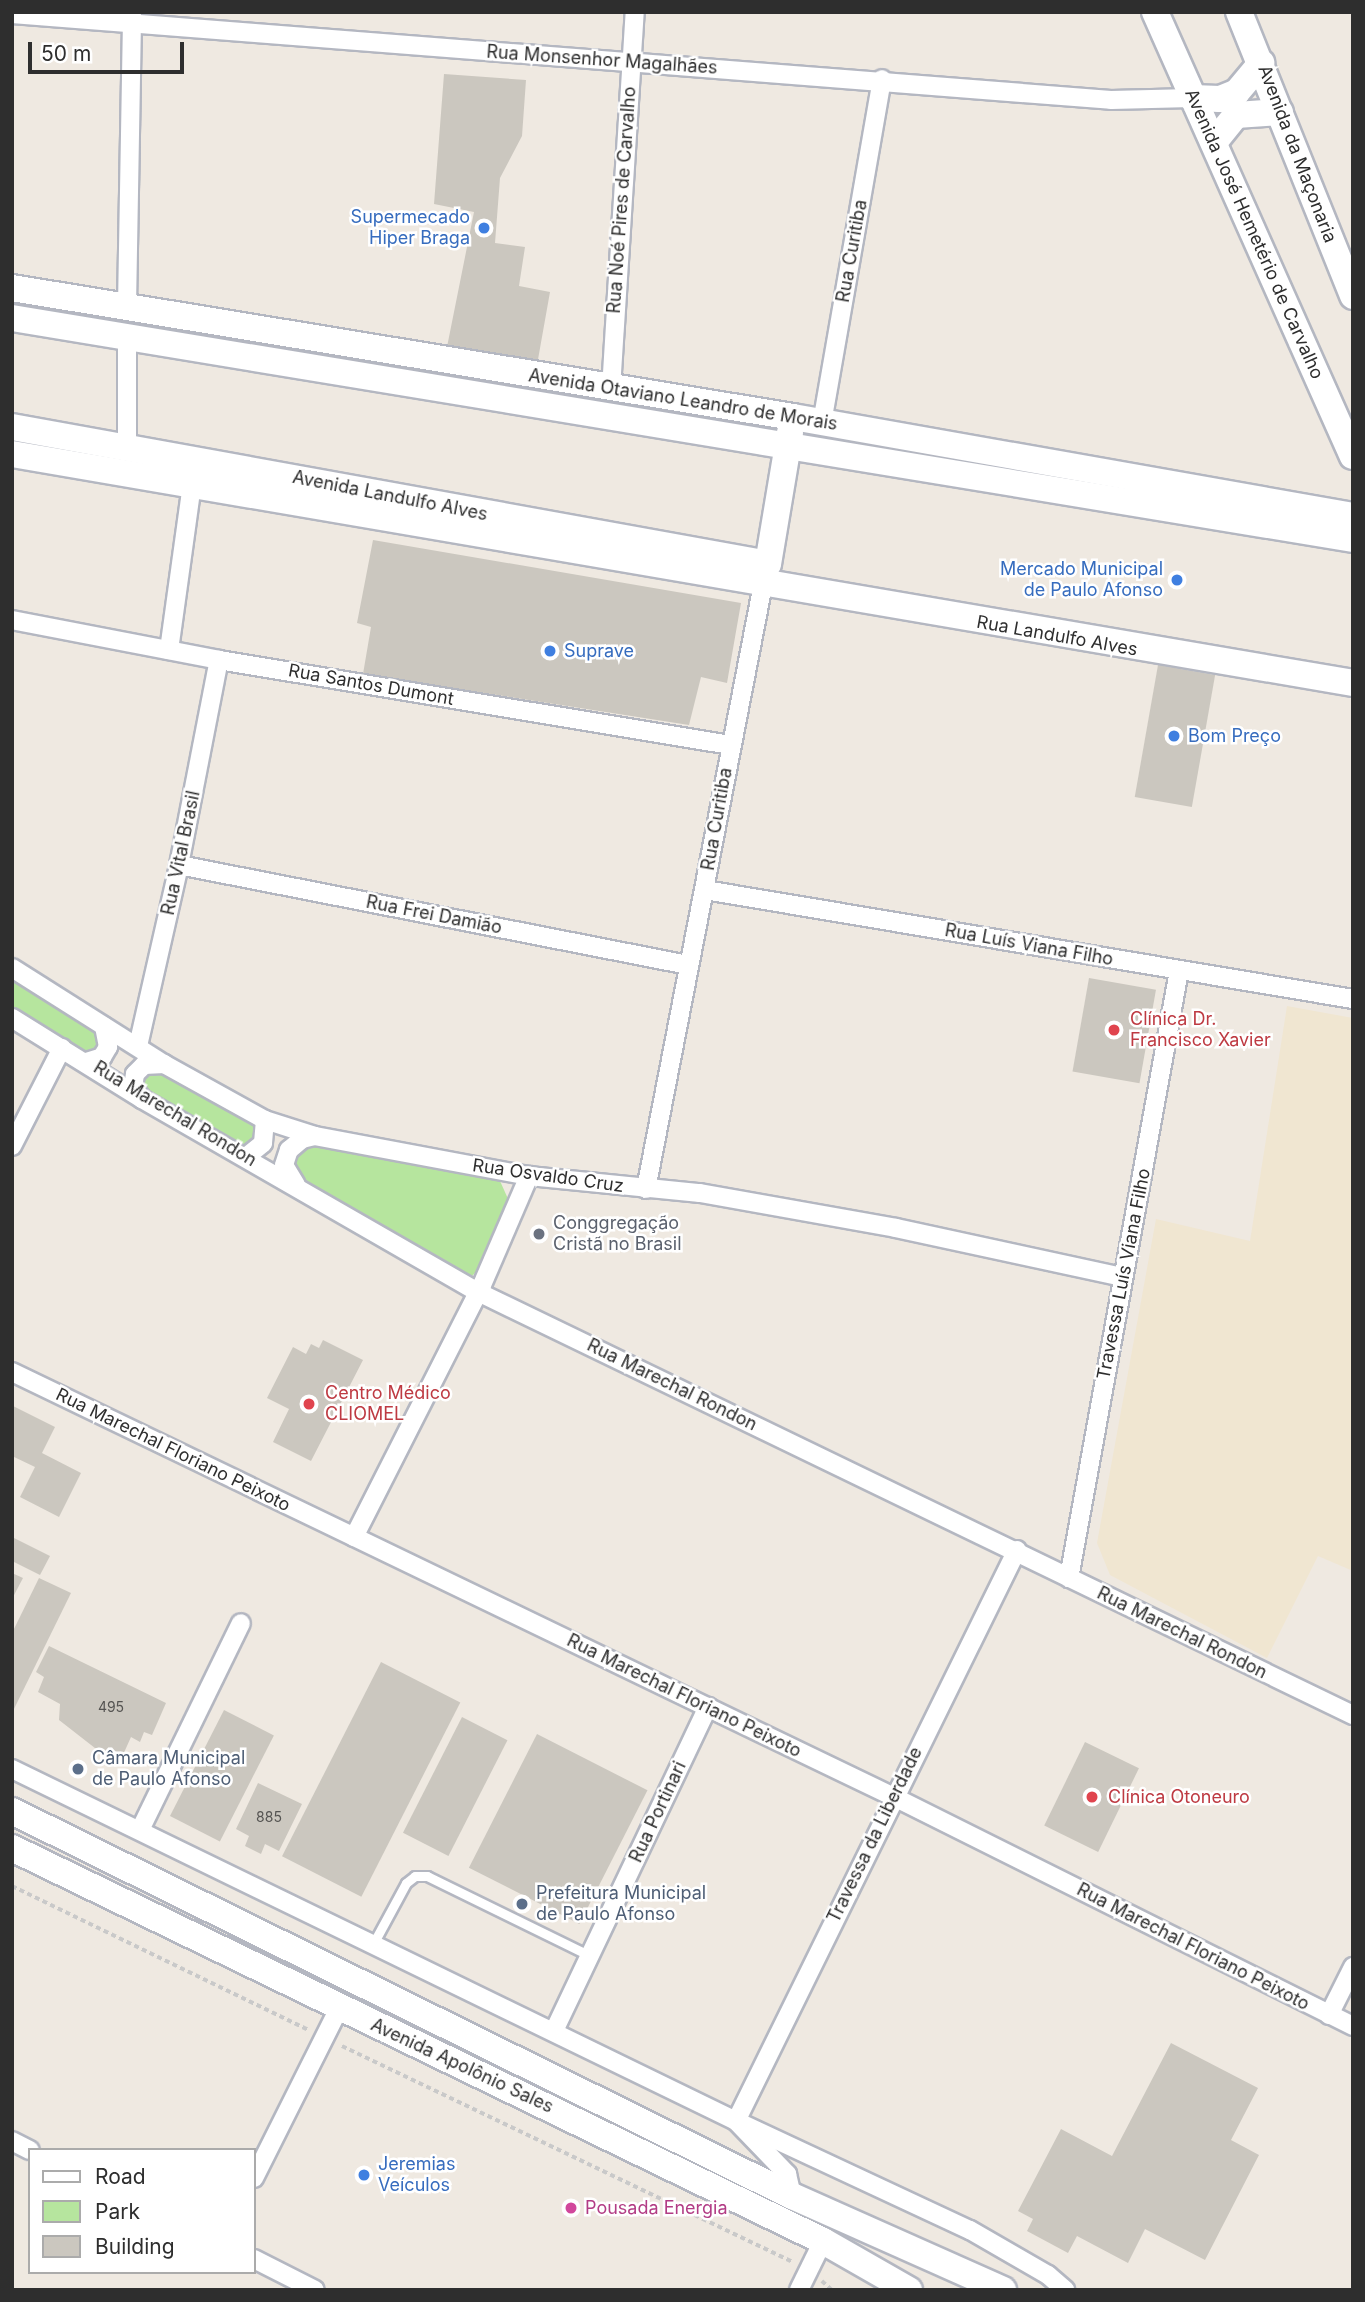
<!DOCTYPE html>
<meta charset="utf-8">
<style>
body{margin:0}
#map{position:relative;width:1365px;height:2302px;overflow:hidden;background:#efe9e1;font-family:Inter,sans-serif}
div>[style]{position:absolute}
.education>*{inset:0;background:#f0e6d1}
.green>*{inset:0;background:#b6e59e}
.building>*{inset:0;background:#cbc7bf;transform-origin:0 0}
.path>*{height:3.5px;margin-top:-1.75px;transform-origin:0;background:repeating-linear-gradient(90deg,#c9c9c9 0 5px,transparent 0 8.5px)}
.roads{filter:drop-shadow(2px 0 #b4b7c1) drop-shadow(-2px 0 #b4b7c1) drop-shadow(0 2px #b4b7c1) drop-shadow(0 -2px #b4b7c1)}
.lane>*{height:9px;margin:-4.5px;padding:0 4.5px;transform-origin:4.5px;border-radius:4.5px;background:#fff}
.street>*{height:18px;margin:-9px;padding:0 9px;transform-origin:9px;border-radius:9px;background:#fff}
.secondary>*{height:26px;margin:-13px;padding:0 13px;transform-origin:13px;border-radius:13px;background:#fff}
.dots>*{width:19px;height:19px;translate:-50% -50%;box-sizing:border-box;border:4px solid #fff;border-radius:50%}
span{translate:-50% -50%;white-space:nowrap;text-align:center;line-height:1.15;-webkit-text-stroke:5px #fff;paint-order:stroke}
.number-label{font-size:14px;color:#555452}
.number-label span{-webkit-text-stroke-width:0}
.street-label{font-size:18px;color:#2e2e2e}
.shop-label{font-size:18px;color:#366cbe}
.right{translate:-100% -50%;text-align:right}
.left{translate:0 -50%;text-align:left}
.health-label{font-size:18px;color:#be3a42}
.worship-label{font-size:18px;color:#5b616d}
.service-label{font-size:18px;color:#4e5e75}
.hotel-label{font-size:18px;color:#b23c85}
.frame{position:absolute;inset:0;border:14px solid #2e2e2e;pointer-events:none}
.legend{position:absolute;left:28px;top:2148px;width:228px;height:126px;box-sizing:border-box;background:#fff;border:2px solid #ababab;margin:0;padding:9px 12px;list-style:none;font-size:21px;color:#2e2e2e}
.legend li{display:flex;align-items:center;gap:14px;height:35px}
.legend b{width:35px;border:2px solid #ababab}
.scale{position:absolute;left:28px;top:42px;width:156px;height:32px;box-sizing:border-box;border:4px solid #2e2e2e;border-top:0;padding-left:9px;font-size:21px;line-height:24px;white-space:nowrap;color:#2e2e2e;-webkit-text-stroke:5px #fff;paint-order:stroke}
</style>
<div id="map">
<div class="education">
<div style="clip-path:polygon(1287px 1006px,1353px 1018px,1353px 1571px,1318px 1556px,1267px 1658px,1110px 1575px,1097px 1543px,1156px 1219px,1250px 1241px)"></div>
</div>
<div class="green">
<div style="clip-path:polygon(12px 970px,105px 1028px,94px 1062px,12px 1019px)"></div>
<div style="clip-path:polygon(152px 1065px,251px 1115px,261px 1131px,246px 1149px,146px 1092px,142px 1076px)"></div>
<div style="clip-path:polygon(311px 1141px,500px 1181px,509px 1201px,477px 1271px,469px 1279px,457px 1276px,301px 1177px,295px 1169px,296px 1156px)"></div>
</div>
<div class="building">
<div style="clip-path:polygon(444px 74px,526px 80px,522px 136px,500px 178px,495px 243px,525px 247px,519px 286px,550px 292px,537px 365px,446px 352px,474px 212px,434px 204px)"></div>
<div style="clip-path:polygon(373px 540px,741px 603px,727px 683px,701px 677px,689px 725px,363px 674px,371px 627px,357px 623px)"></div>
<div style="left:1158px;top:665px;width:58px;height:134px;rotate:10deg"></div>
<div style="left:1089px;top:978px;width:68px;height:95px;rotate:10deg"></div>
<div style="clip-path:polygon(323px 1340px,363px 1360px,311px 1461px,273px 1442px,289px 1409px,267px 1398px,293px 1347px,306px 1354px,311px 1344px,319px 1348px)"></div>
<div style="clip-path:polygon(13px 1406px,55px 1427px,42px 1453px,81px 1473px,59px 1517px,20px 1497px,35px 1467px,12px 1456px)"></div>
<div style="clip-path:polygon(12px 1537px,50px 1556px,40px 1575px,12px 1561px)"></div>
<div style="clip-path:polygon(12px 1573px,23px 1578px,12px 1599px)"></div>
<div style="clip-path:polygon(39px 1578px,71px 1593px,12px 1713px,12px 1633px)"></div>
<div style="clip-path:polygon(49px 1646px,166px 1703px,152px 1735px,144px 1732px,140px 1742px,131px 1737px,118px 1766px,59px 1720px,60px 1704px,38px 1692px,44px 1677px,36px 1672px)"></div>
<div style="left:381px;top:1662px;width:89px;height:218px;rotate:27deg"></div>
<div style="left:224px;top:1710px;width:56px;height:119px;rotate:27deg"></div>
<div style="left:462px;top:1717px;width:51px;height:130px;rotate:27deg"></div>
<div style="left:537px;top:1734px;width:124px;height:150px;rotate:27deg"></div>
<div style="left:1085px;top:1742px;width:60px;height:93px;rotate:26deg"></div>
<div style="clip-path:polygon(258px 1783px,302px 1804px,279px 1851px,265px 1844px,261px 1854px,245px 1846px,249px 1836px,236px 1829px)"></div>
<div style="clip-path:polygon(1171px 2043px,1258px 2088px,1231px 2140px,1259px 2155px,1205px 2260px,1145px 2229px,1128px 2263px,1077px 2236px,1068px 2253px,1027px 2231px,1033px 2219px,1018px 2211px,1061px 2129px,1112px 2156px)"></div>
</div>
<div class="path">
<div style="left:12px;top:1886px;width:330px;rotate:25.9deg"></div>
<div style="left:342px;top:2046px;width:499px;rotate:25.6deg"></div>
<div style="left:822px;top:2281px;width:13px;rotate:42deg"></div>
</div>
<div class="roads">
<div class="lane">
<div style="left:373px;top:1944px;width:69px;rotate:-61.6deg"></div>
<div style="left:406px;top:1883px;width:11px;rotate:-38deg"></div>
<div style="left:415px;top:1876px;width:12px"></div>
<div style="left:427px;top:1876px;width:182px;rotate:26.1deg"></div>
</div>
<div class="street">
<div style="left:12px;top:14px;width:1102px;rotate:4.47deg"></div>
<div style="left:1111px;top:100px;width:81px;rotate:-1.4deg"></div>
<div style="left:127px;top:306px;width:290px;rotate:-89deg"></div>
<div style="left:611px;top:389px;width:378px;rotate:-86.4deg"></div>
<div style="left:822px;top:423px;width:349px;rotate:-80.1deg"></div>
<div style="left:127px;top:447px;width:109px;rotate:-90deg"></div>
<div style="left:12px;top:620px;width:211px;rotate:10.9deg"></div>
<div style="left:219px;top:660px;width:518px;rotate:9.44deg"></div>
<div style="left:169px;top:650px;width:175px;rotate:-82.1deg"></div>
<div style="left:179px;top:865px;width:519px;rotate:11.11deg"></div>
<div style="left:705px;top:890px;width:657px;rotate:9.55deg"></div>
<div style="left:12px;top:968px;width:180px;rotate:32.3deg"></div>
<div style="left:164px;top:1064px;width:115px;rotate:29deg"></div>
<div style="left:265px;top:1120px;width:52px;rotate:17.7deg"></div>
<div style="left:315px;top:1136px;width:218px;rotate:10.6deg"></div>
<div style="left:529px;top:1176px;width:172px;rotate:5.7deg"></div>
<div style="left:700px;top:1193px;width:199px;rotate:10.1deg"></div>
<div style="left:896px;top:1228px;width:232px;rotate:12.2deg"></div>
<div style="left:12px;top:1018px;width:153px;rotate:31.9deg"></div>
<div style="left:142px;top:1099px;width:387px;rotate:29.9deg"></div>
<div style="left:478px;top:1292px;width:972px;rotate:25.8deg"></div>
<div style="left:138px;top:1046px;width:186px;rotate:-77.2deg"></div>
<div style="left:179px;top:865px;width:209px;rotate:-79deg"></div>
<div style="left:86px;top:1062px;width:17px;rotate:-17deg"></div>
<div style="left:102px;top:1057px;width:12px;rotate:-59deg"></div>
<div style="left:108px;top:1047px;width:21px;rotate:-101deg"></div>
<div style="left:142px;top:1099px;width:14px;rotate:-129deg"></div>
<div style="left:133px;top:1088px;width:14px;rotate:-82deg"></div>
<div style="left:135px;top:1074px;width:13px;rotate:-45deg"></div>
<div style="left:144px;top:1065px;width:20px;rotate:-3deg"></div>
<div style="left:12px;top:1146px;width:110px;rotate:-63deg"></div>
<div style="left:246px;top:1157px;width:22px;rotate:-39deg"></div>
<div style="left:263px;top:1143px;width:23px;rotate:-85deg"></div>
<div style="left:296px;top:1185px;width:23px;rotate:-121deg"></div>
<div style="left:284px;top:1165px;width:16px;rotate:-72deg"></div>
<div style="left:289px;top:1150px;width:17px;rotate:-40deg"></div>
<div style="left:302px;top:1139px;width:13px;rotate:-13deg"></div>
<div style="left:646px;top:1189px;width:626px;rotate:-79.05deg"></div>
<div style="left:12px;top:1372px;width:979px;rotate:25.73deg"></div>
<div style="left:894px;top:1797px;width:513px;rotate:26.52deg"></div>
<div style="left:354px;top:1537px;width:283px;rotate:-63.1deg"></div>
<div style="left:482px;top:1285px;width:119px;rotate:-66.7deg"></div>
<div style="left:1017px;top:1550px;width:636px;rotate:116.2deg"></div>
<div style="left:736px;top:2121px;width:258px;rotate:25deg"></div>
<div style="left:970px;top:2230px;width:90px;rotate:30deg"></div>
<div style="left:1048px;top:2275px;width:23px;rotate:41deg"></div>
<div style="left:1069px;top:1578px;width:617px;rotate:-79.73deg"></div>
<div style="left:12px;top:1769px;width:805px;rotate:25.93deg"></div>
<div style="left:736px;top:2121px;width:74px;rotate:46.1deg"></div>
<div style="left:787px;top:2174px;width:23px;rotate:77deg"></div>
<div style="left:140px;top:1830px;width:230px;rotate:-64deg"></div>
<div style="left:1329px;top:2015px;width:54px;rotate:-63.4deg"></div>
<div style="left:554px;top:2031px;width:359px;rotate:-64.6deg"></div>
<div style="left:12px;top:2141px;width:20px;rotate:27deg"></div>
<div style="left:254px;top:2178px;width:190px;rotate:-63.4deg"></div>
<div style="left:254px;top:2259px;width:68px;rotate:26.9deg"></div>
<div style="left:799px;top:2290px;width:55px;rotate:-63.9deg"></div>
</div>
<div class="secondary">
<div style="left:1155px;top:12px;width:486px;rotate:66deg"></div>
<div style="left:1239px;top:12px;width:306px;rotate:68.1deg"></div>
<div style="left:1192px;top:98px;width:28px;rotate:2deg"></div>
<div style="left:1220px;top:99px;width:18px;rotate:-22deg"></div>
<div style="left:1237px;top:92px;width:38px;rotate:-50deg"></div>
<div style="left:1215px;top:141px;width:33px;rotate:-51deg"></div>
<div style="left:1236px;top:115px;width:44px;rotate:-3.9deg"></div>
<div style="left:12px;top:288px;width:792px;rotate:9.38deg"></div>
<div style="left:793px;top:417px;width:569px;rotate:10.03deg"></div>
<div style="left:12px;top:318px;width:1359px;rotate:9.36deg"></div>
<div style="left:12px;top:427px;width:768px;rotate:10.27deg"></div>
<div style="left:768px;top:564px;width:133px;rotate:-80.5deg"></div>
<div style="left:12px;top:454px;width:1360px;rotate:9.69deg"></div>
<div style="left:12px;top:1811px;width:870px;rotate:26.27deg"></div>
<div style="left:792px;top:2196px;width:231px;rotate:24deg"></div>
<div style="left:12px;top:1848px;width:901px;rotate:25.85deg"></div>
<div style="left:823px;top:2241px;width:99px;rotate:29.7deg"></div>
</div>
</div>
<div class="dots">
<div style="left:484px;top:228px;background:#3f7fe0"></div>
<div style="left:1177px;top:580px;background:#3f7fe0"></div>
<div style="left:550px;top:651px;background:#3f7fe0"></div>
<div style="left:1174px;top:736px;background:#3f7fe0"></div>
<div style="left:1114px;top:1030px;background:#e0444e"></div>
<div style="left:539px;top:1234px;background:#6b7280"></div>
<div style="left:309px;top:1404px;background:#e0444e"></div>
<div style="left:78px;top:1769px;background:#5c6f8a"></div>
<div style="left:1092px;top:1797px;background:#e0444e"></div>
<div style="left:522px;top:1904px;background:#5c6f8a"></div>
<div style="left:364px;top:2175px;background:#3f7fe0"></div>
<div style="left:571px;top:2208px;background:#d1479c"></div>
</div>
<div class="number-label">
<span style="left:111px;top:1707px">495</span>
<span style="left:269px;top:1817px">885</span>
</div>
<div class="street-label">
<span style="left:602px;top:60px;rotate:4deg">Rua Monsenhor Magalhães</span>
<span style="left:1297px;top:154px;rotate:69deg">Avenida da Maçonaria</span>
<span style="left:622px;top:200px;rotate:-86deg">Rua Noé Pires de Carvalho</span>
<span style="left:1254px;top:234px;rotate:66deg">Avenida José Hemetério de Carvalho</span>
<span style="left:852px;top:251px;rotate:-80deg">Rua Curitiba</span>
<span style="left:683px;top:400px;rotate:9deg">Avenida Otaviano Leandro de Morais</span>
<span style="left:390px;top:496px;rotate:11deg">Avenida Landulfo Alves</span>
<span style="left:1057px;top:636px;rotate:10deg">Rua Landulfo Alves</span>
<span style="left:371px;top:685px;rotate:10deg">Rua Santos Dumont</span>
<span style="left:717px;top:819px;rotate:-80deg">Rua Curitiba</span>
<span style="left:181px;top:853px;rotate:-78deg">Rua Vital Brasil</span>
<span style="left:434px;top:915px;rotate:11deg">Rua Frei Damião</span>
<span style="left:1029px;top:945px;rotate:10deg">Rua Luís Viana Filho</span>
<span style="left:175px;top:1114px;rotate:31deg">Rua Marechal Rondon</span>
<span style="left:548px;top:1176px;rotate:8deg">Rua Osvaldo Cruz</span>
<span style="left:1124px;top:1274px;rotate:-79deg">Travessa Luís Viana Filho</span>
<span style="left:672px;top:1385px;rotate:26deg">Rua Marechal Rondon</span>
<span style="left:173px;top:1450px;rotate:26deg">Rua Marechal Floriano Peixoto</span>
<span style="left:1182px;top:1633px;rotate:26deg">Rua Marechal Rondon</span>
<span style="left:684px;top:1696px;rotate:26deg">Rua Marechal Floriano Peixoto</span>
<span style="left:658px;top:1812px;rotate:-65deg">Rua Portinari</span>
<span style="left:875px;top:1835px;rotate:-64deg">Travessa da Liberdade</span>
<span style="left:1193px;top:1947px;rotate:27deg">Rua Marechal Floriano Peixoto</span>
<span style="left:462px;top:2066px;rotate:25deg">Avenida Apolônio Sales</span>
</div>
<div class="shop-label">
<span class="right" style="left:470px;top:228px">Supermecado<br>Hiper Braga</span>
<span class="right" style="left:1163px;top:580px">Mercado Municipal<br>de Paulo Afonso</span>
<span class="left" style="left:564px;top:651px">Suprave</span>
<span class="left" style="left:1188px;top:736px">Bom Preço</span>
<span class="left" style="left:378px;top:2175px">Jeremias<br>Veículos</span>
</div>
<div class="health-label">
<span class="left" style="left:1130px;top:1030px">Clínica Dr.<br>Francisco Xavier</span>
<span class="left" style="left:325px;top:1404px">Centro Médico<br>CLIOMEL</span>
<span class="left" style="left:1108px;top:1797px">Clínica Otoneuro</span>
</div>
<div class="worship-label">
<span class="left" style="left:553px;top:1234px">Conggregação<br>Cristã no Brasil</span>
</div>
<div class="service-label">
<span class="left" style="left:92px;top:1769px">Câmara Municipal<br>de Paulo Afonso</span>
<span class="left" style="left:536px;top:1904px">Prefeitura Municipal<br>de Paulo Afonso</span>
</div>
<div class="hotel-label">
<span class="left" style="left:585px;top:2208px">Pousada Energia</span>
</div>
<div class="frame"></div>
<ul class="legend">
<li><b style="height:9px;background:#fff"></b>Road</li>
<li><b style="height:19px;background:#b6e59e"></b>Park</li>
<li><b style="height:19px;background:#cbc7bf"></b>Building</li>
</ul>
<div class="scale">50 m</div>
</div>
